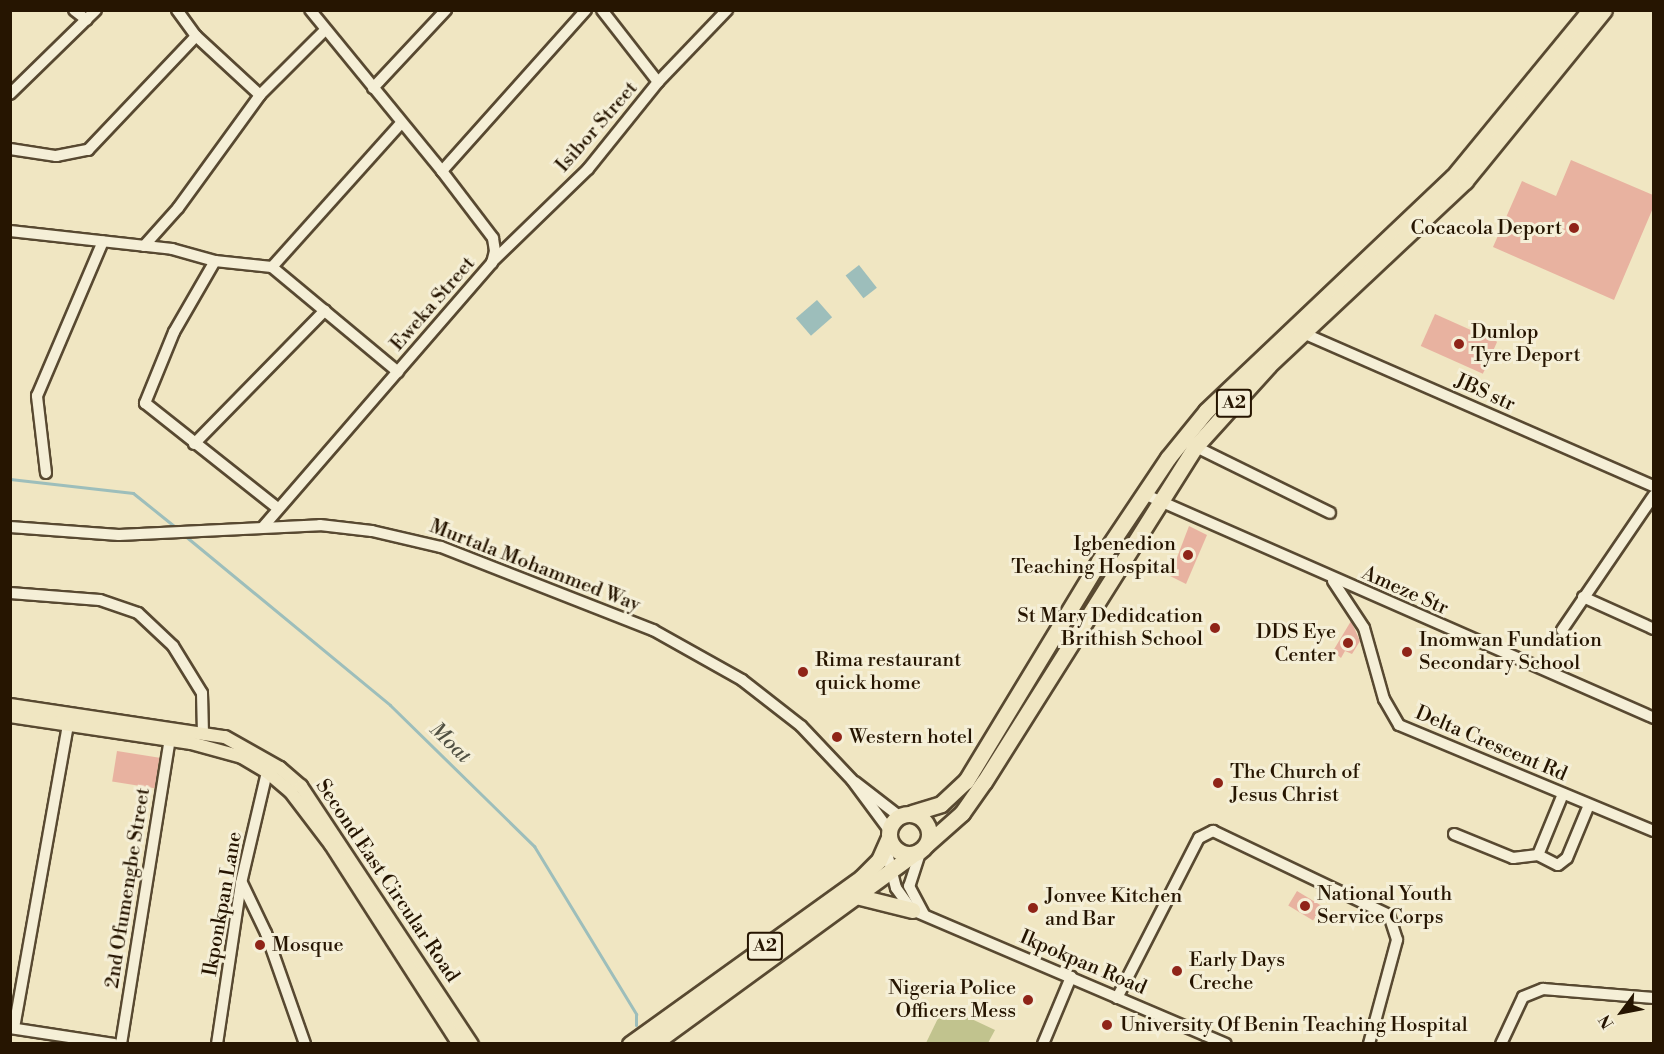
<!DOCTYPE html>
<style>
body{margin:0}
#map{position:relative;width:1664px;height:1054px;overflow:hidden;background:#f0e6c2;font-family:"Libre Bodoni",serif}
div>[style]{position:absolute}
.green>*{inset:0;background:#c1c38e}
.water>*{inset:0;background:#9dbebb;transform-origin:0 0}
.stream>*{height:3px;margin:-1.5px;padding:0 1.5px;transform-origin:1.5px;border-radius:1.5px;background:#9dbebb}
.building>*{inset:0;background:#e8b2a0;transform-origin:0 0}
.roads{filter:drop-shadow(2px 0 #584931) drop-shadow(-2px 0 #584931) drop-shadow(0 2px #584931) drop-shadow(0 -2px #584931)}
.minor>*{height:10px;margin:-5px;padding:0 5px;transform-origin:5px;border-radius:5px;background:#f5efd7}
.major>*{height:12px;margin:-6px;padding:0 6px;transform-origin:6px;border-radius:6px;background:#f0e6c2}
.highway>*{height:15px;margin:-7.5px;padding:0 7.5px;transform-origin:7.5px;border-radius:7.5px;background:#f0e6c2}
.highway>.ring{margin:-7.5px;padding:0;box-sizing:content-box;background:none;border:15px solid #f0e6c2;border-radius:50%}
.dots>*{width:16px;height:16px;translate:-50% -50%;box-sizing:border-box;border:3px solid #f5efd7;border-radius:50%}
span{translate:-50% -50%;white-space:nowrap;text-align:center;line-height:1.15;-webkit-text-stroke:6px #f5efd7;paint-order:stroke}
.shield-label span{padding:2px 4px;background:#f5efd7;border:2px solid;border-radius:4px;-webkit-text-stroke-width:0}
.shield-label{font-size:18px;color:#261501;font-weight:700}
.street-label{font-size:20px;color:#261501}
.poi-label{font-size:20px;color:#261501}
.right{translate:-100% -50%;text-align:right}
.left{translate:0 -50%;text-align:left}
.water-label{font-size:21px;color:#505042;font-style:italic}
.frame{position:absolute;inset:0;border:12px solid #261501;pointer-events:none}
.north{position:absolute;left:1592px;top:982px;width:60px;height:60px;-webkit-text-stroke:4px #f5efd7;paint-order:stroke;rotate:238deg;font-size:16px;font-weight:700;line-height:24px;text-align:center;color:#261501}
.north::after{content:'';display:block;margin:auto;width:21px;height:27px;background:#261501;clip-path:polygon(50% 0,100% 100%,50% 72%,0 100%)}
</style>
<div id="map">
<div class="green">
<div style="clip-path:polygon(944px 1006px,995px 1030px,988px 1043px,926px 1043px)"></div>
</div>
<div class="water">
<div style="left:859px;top:265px;width:29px;height:17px;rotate:52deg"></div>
<div style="left:817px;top:300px;width:23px;height:28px;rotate:49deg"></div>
</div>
<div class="stream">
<div style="left:10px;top:479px;width:124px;rotate:6.5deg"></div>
<div style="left:133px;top:493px;width:53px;rotate:38.8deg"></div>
<div style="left:184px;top:535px;width:267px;rotate:39.5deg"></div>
<div style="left:390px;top:705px;width:202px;rotate:44.4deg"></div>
<div style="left:534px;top:846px;width:197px;rotate:58.7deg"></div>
<div style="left:636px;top:1014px;width:11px;rotate:90deg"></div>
</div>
<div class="building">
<div style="clip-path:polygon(1571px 160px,1653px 195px,1653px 208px,1614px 300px,1493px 247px,1522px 181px,1556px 196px)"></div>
<div style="left:1435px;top:314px;width:68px;height:35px;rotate:24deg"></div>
<div style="clip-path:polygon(1189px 526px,1207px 535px,1186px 584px,1170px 576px)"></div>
<div style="clip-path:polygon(1351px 621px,1360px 641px,1352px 654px,1345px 651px,1341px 658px,1333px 651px)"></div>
<div style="left:117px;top:751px;width:43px;height:31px;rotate:9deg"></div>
<div style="left:1297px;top:891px;width:29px;height:17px;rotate:31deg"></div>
</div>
<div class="roads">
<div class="minor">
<div style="left:74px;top:10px;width:16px;rotate:38deg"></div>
<div style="left:177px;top:10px;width:32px;rotate:54deg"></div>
<div style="left:196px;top:36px;width:87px;rotate:42.7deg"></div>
<div style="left:602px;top:10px;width:91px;rotate:52.1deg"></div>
<div style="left:373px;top:88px;width:107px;rotate:-46.9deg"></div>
<div style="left:10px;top:94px;width:120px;rotate:-44.3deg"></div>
<div style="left:10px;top:149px;width:47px;rotate:8.7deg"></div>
<div style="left:56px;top:156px;width:33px;rotate:-11deg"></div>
<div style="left:88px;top:150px;width:157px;rotate:-46.5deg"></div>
<div style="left:442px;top:171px;width:216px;rotate:-48.2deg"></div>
<div style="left:10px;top:231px;width:163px;rotate:6.3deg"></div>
<div style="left:172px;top:249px;width:45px;rotate:15.6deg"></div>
<div style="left:215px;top:261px;width:57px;rotate:6deg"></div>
<div style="left:272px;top:267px;width:164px;rotate:39.8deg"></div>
<div style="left:144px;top:246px;width:51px;rotate:-48.2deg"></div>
<div style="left:178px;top:208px;width:140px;rotate:-54deg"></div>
<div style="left:260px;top:95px;width:92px;rotate:-45deg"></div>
<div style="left:215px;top:261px;width:82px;rotate:120deg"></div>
<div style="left:174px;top:332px;width:77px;rotate:112.2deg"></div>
<div style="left:145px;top:403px;width:167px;rotate:38.4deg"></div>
<div style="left:492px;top:262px;width:134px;rotate:-44.1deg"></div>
<div style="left:588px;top:169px;width:112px;rotate:-51.2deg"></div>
<div style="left:658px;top:82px;width:100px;rotate:-46.2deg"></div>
<div style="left:272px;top:267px;width:193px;rotate:-48.1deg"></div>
<div style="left:1303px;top:333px;width:383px;rotate:23.6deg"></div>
<div style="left:194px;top:444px;width:187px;rotate:-45.6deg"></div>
<div style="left:1190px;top:444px;width:156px;rotate:26.2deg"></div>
<div style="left:46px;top:473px;width:78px;rotate:-96.7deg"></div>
<div style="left:37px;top:396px;width:168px;rotate:-66.9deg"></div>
<div style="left:1144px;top:494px;width:557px;rotate:23.71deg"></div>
<div style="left:10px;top:527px;width:109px;rotate:4.2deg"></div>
<div style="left:119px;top:535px;width:201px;rotate:-2.8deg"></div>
<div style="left:320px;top:525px;width:52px;rotate:6.6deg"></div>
<div style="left:372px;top:531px;width:71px;rotate:13.1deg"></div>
<div style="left:441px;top:547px;width:228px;rotate:21.4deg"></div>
<div style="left:653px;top:630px;width:102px;rotate:29.3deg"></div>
<div style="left:742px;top:680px;width:75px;rotate:37.9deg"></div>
<div style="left:801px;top:726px;width:74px;rotate:46.6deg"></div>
<div style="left:852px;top:780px;width:62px;rotate:53.5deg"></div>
<div style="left:263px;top:527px;width:349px;rotate:-49.1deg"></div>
<div style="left:492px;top:263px;width:12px;rotate:-76deg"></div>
<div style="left:495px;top:251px;width:13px;rotate:-99deg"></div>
<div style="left:493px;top:238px;width:84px;rotate:-127.3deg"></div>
<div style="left:442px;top:171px;width:208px;rotate:-129.3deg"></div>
<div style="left:1333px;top:581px;width:56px;rotate:56.6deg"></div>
<div style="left:1364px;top:628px;width:74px;rotate:74.3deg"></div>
<div style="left:1384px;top:699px;width:30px;rotate:60deg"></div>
<div style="left:1399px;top:725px;width:276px;rotate:22.6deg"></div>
<div style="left:10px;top:593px;width:90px;rotate:4.4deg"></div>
<div style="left:100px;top:600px;width:40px;rotate:18.9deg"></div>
<div style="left:138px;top:613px;width:48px;rotate:43.3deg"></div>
<div style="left:173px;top:646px;width:55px;rotate:58.3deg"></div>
<div style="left:202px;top:693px;width:40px;rotate:88.6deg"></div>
<div style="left:1583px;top:597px;width:78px;rotate:24.3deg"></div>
<div style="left:1562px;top:630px;width:163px;rotate:-55.7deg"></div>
<div style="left:855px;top:782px;width:56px;rotate:37.7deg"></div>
<div style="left:1454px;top:834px;width:64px;rotate:22.1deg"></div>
<div style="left:1513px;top:858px;width:25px;rotate:-7deg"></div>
<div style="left:1538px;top:855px;width:22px;rotate:27deg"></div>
<div style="left:1558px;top:865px;width:11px;rotate:-38deg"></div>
<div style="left:1567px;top:858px;width:57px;rotate:-67.5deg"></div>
<div style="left:886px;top:849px;width:40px;rotate:75.6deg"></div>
<div style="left:896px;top:888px;width:27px;rotate:54deg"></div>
<div style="left:912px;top:910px;width:341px;rotate:23.1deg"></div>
<div style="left:921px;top:850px;width:38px;rotate:108deg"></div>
<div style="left:909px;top:886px;width:32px;rotate:62deg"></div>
<div style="left:1538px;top:855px;width:66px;rotate:-67.7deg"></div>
<div style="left:242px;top:883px;width:55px;rotate:64.4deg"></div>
<div style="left:266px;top:933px;width:118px;rotate:70.6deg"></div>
<div style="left:1117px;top:998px;width:180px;rotate:-62.9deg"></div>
<div style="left:1199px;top:838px;width:16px;rotate:-27deg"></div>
<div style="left:1213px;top:831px;width:195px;rotate:25.5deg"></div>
<div style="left:1389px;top:915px;width:26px;rotate:72deg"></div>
<div style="left:1397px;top:940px;width:108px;rotate:105.1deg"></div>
<div style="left:10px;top:1028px;width:105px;rotate:8.7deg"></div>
<div style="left:14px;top:1028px;width:308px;rotate:-79.9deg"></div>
<div style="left:121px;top:1044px;width:309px;rotate:-80.9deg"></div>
<div style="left:217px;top:1044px;width:163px;rotate:-81.5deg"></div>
<div style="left:241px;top:883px;width:114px;rotate:-76.8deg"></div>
<div style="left:1043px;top:1044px;width:73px;rotate:-67.3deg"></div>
<div style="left:1501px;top:1044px;width:52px;rotate:-64.9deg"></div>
<div style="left:1523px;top:997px;width:22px;rotate:-22deg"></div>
<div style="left:1543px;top:989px;width:111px;rotate:4.6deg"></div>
</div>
<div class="major">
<div style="left:10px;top:705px;width:217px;rotate:8.5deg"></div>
<div style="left:225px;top:737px;width:63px;rotate:29.4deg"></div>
<div style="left:280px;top:768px;width:28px;rotate:41deg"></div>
<div style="left:301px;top:786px;width:310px;rotate:56.5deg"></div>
<div style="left:10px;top:716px;width:183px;rotate:8.5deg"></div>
<div style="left:191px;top:743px;width:53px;rotate:15.4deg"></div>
<div style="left:242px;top:757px;width:29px;rotate:31deg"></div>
<div style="left:267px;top:772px;width:30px;rotate:40deg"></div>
<div style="left:290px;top:791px;width:68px;rotate:52.8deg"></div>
<div style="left:331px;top:845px;width:237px;rotate:57.3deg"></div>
</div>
<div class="highway">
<div style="left:912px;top:813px;width:30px;rotate:-17deg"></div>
<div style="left:941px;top:804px;width:34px;rotate:-43deg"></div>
<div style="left:966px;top:781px;width:257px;rotate:-58.8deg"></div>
<div style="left:1099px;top:561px;width:124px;rotate:-56.2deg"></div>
<div style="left:1168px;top:458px;width:60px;rotate:-51deg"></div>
<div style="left:1206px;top:411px;width:340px;rotate:-43.5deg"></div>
<div style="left:1453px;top:177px;width:216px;rotate:-50.6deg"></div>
<div class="ring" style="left:889px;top:814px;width:25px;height:25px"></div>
<div style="left:926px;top:845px;width:48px;rotate:-41.6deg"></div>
<div style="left:962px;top:813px;width:38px;rotate:-55deg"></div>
<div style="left:984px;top:782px;width:396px;rotate:-57.8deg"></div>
<div style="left:1195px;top:447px;width:110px;rotate:-47.9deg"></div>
<div style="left:1269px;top:365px;width:269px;rotate:-43.2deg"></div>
<div style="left:1465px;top:181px;width:220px;rotate:-50.9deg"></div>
<div style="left:856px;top:896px;width:58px;rotate:14deg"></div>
<div style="left:630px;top:1044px;width:284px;rotate:-35.7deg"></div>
<div style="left:861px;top:878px;width:25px;rotate:-45deg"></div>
<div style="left:879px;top:860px;width:24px;rotate:-66deg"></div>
<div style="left:653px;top:1044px;width:323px;rotate:-36.1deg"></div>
</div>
</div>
<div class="dots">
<div style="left:1574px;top:228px;background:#8f2418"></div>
<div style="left:1459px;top:344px;background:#8f2418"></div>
<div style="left:1188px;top:555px;background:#8f2418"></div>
<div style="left:1215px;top:628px;background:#8f2418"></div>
<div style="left:1348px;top:643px;background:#8f2418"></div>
<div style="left:1407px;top:652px;background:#8f2418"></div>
<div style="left:803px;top:672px;background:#8f2418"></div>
<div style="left:837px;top:737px;background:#8f2418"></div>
<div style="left:1218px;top:783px;background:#8f2418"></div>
<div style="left:1305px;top:906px;background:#8f2418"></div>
<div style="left:1033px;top:908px;background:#8f2418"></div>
<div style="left:260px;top:945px;background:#8f2418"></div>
<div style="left:1177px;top:971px;background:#8f2418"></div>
<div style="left:1028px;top:1000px;background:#8f2418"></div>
<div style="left:1107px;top:1025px;background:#8f2418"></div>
</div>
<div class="shield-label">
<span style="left:1234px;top:403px">A2</span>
<span style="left:765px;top:946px">A2</span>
</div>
<div class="street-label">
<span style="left:597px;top:127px;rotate:-49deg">Isibor Street</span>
<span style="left:433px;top:304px;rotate:-49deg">Eweka Street</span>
<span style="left:1485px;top:393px;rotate:24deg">JBS str</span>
<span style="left:535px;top:566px;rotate:21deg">Murtala Mohammed Way</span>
<span style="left:1405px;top:591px;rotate:24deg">Ameze Str</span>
<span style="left:1491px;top:744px;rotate:23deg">Delta Crescent Rd</span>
<span style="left:387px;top:881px;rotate:56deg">Second East Circular Road</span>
<span style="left:128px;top:888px;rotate:-81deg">2nd Ofumengbe Street</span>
<span style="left:223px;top:904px;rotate:-80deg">Ikponkpan Lane</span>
<span style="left:1083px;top:963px;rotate:23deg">Ikpokpan Road</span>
</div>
<div class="poi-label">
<span class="right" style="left:1562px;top:228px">Cocacola Deport</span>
<span class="left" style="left:1471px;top:344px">Dunlop<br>Tyre Deport</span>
<span class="right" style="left:1176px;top:556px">Igbenedion<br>Teaching Hospital</span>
<span class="right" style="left:1203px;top:628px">St Mary Dedidcation<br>Brithish School</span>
<span class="right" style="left:1336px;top:644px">DDS Eye<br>Center</span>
<span class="left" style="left:1419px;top:652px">Inomwan Fundation<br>Secondary School</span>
<span class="left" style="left:815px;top:672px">Rima restaurant<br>quick home</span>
<span class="left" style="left:849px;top:737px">Western hotel</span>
<span class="left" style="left:1230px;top:784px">The Church of<br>Jesus Christ</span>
<span class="left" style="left:1317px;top:906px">National Youth<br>Service Corps</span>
<span class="left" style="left:1045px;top:908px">Jonvee Kitchen<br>and Bar</span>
<span class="left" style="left:272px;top:945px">Mosque</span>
<span class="left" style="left:1189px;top:972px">Early Days<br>Creche</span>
<span class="right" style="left:1016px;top:1000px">Nigeria Police<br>Officers Mess</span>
<span class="left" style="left:1120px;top:1025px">University Of Benin Teaching Hospital</span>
</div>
<div class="water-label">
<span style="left:450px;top:743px;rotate:44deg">Moat</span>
</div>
<div class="frame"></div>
<div class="north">N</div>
</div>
